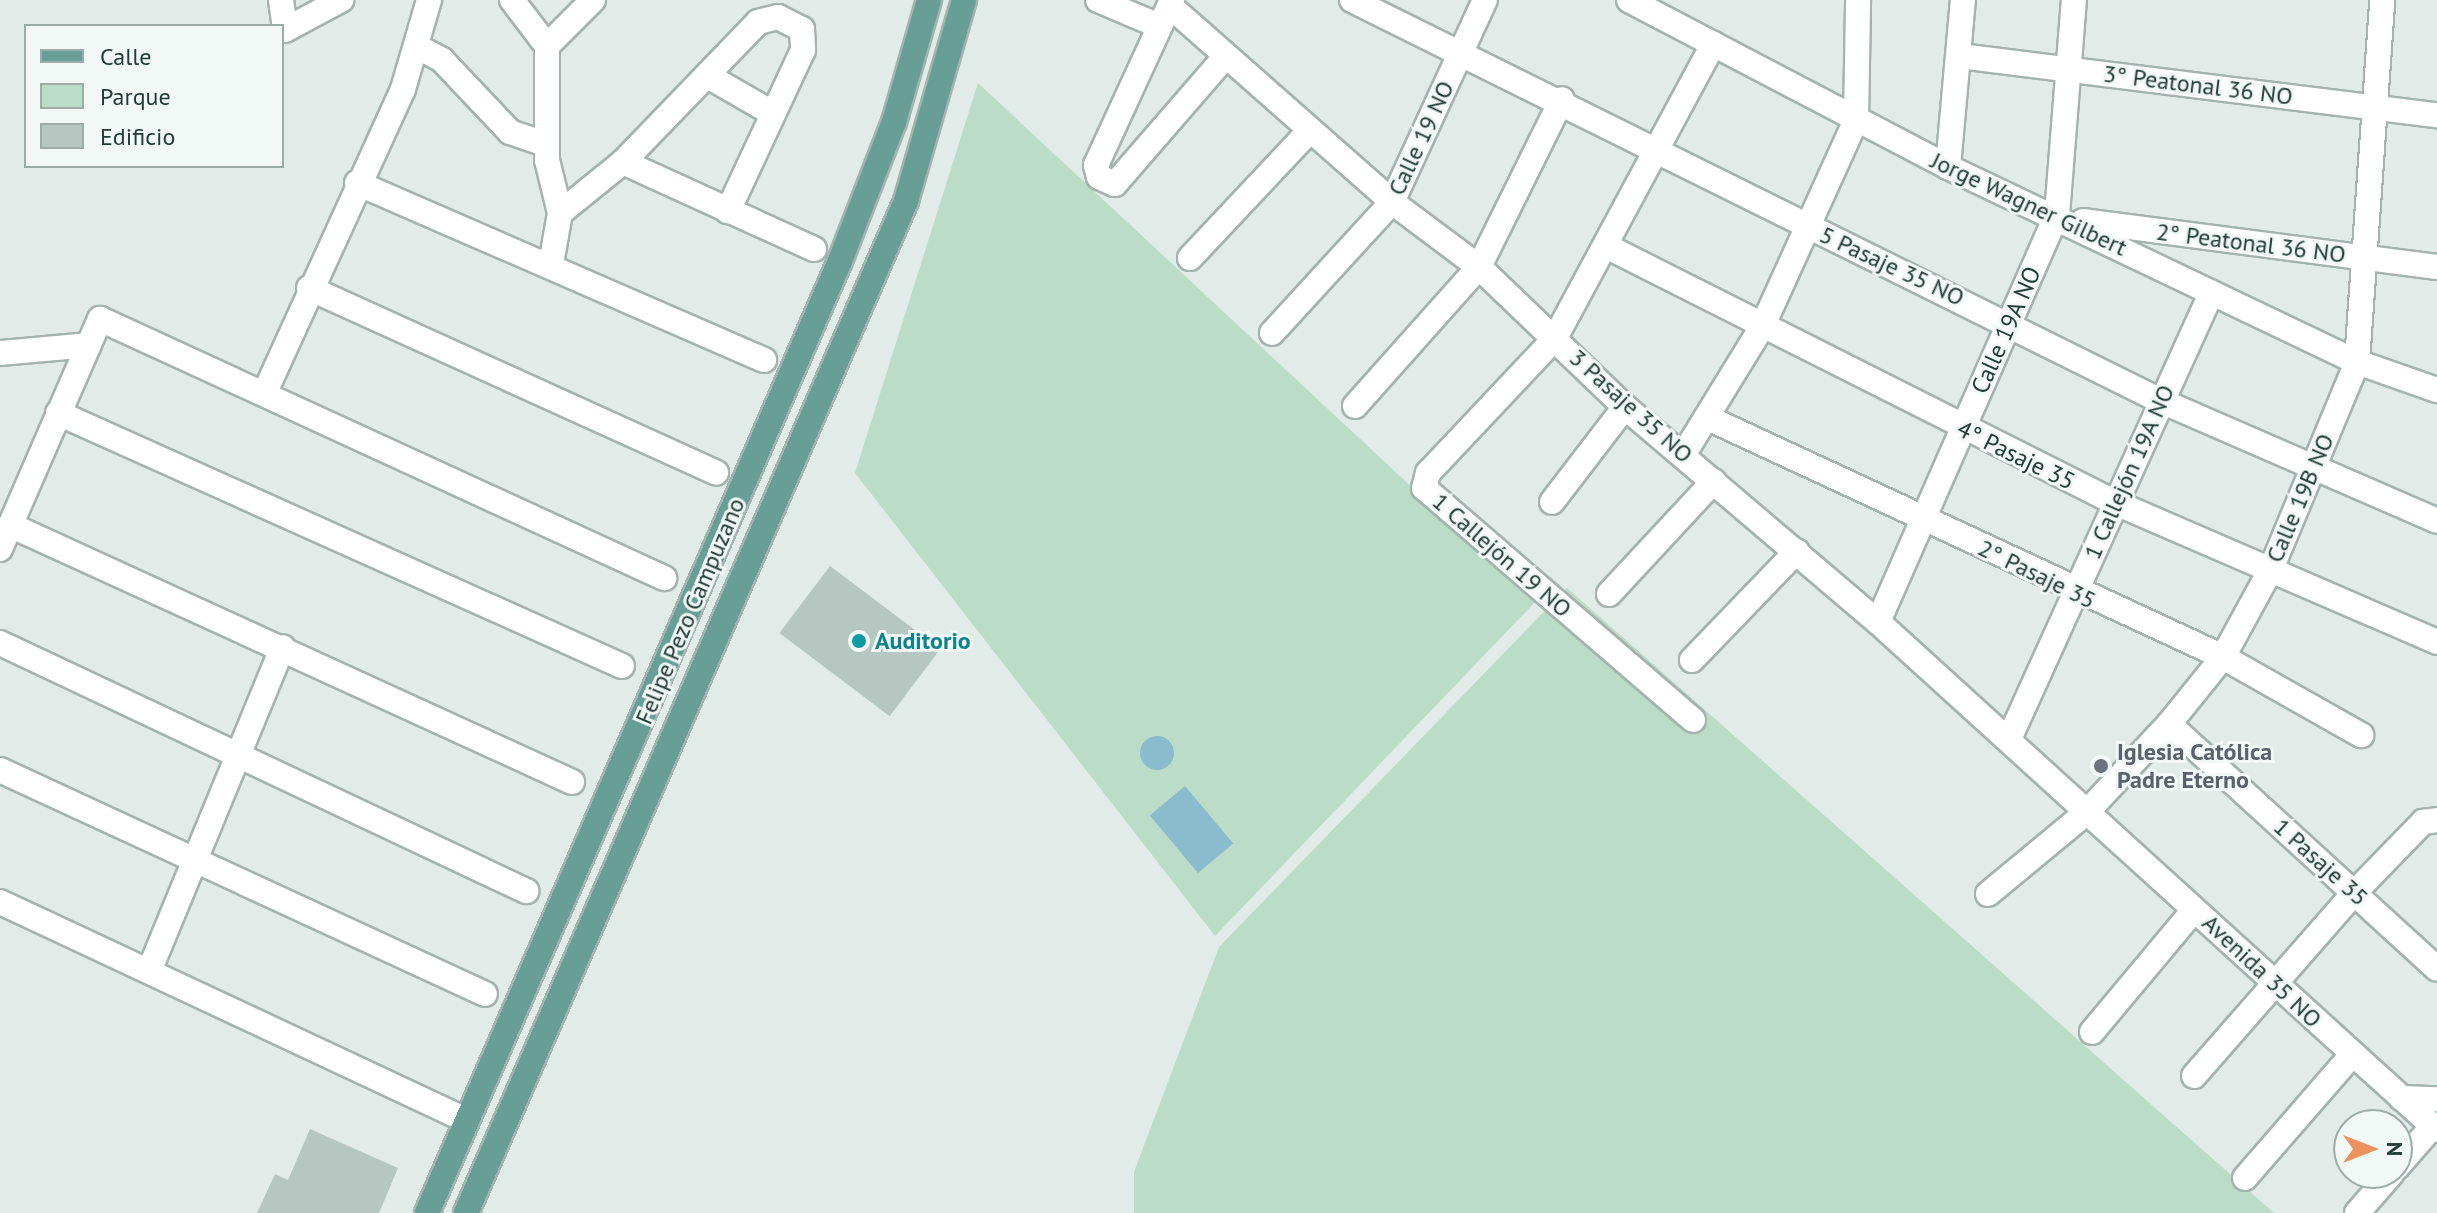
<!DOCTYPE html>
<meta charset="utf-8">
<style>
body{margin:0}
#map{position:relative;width:2437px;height:1213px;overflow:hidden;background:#e1ebe8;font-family:"PT Sans",sans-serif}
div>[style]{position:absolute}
.green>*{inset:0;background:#bbdcc7}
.water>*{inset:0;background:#8bbcce;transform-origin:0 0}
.round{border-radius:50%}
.building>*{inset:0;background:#b6c6c1;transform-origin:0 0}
.roads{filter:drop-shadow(2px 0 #a4b3af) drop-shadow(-2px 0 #a4b3af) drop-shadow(0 2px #a4b3af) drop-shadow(0 -2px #a4b3af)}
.minor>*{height:24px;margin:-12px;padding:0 12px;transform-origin:12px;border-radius:12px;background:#fff}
.major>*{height:24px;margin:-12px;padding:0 12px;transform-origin:12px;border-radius:12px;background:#679f97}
.dots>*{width:22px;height:22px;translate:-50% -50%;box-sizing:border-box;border:4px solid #f1f8f5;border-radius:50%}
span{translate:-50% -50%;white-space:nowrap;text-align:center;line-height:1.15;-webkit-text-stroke:6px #f1f8f5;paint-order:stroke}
.street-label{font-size:24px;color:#223b37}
.culture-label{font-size:24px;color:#0d838f;font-weight:700}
.left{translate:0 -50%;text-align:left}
.worship-label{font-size:24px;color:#5b616d;font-weight:700}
.legend{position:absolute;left:24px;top:24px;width:260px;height:144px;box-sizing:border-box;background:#f1f8f5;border:2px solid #9eaca9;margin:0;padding:10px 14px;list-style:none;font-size:24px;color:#223b37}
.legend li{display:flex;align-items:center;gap:16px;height:40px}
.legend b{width:40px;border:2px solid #9eaca9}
.north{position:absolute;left:2333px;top:1109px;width:80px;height:80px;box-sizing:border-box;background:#f1f8f5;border:2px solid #9eaca9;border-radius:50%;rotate:90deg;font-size:22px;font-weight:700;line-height:32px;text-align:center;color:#223b37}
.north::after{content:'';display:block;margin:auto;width:28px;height:36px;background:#ed925d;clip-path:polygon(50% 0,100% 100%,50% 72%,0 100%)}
</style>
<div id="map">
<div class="green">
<div style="clip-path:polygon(978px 83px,1535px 602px,1215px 936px,855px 473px)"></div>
<div style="clip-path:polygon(1567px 588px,2274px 1213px,1134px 1213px,1134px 1172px,1219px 947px)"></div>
</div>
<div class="water">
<div class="round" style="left:1140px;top:736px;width:34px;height:34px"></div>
<div style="left:1185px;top:786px;width:75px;height:46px;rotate:50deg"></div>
</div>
<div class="building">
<div style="left:830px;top:566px;width:138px;height:84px;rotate:37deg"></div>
<div style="clip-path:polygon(310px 1129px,398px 1168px,379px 1213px,257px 1213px,275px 1174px,288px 1180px)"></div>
</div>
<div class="roads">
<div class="minor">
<div style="left:281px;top:0;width:30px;rotate:82deg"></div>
<div style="left:285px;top:30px;width:64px;rotate:-28.2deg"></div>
<div style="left:512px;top:0;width:58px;rotate:52.7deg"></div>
<div style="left:547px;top:46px;width:114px;rotate:90deg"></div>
<div style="left:547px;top:160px;width:55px;rotate:76.2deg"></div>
<div style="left:560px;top:213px;width:52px;rotate:100deg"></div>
<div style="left:1098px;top:0;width:64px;rotate:23deg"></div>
<div style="left:1172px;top:0;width:182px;rotate:114.7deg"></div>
<div style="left:1096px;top:165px;width:12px;rotate:76deg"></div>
<div style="left:1099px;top:177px;width:17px;rotate:24deg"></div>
<div style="left:1115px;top:184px;width:168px;rotate:-49.1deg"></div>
<div style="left:1352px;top:0;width:901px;rotate:26.37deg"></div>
<div style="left:2159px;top:400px;width:303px;rotate:23.5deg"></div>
<div style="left:1629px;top:0;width:360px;rotate:27.6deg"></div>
<div style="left:1948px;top:167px;width:453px;rotate:25.5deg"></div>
<div style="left:2357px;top:362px;width:85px;rotate:19.3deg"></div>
<div style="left:1170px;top:6px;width:296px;rotate:41.4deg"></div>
<div style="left:1392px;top:202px;width:109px;rotate:36.8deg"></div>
<div style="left:1479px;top:267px;width:202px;rotate:43.8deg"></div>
<div style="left:1625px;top:407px;width:332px;rotate:40.4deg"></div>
<div style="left:1878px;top:622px;width:755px;rotate:42.26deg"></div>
<div style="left:416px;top:46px;width:30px;rotate:28deg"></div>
<div style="left:442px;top:60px;width:99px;rotate:46.6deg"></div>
<div style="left:510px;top:132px;width:39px;rotate:19deg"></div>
<div style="left:547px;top:46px;width:65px;rotate:-45deg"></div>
<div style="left:1960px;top:56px;width:481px;rotate:7.1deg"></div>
<div style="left:708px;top:76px;width:74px;rotate:30deg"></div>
<div style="left:623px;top:162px;width:210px;rotate:24.5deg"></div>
<div style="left:1948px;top:167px;width:168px;rotate:-84.9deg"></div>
<div style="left:357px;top:183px;width:444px;rotate:23.5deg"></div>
<div style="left:560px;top:213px;width:81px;rotate:-39deg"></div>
<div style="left:623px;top:162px;width:194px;rotate:-46deg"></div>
<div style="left:758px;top:22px;width:21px;rotate:-14deg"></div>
<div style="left:778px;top:17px;width:27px;rotate:27deg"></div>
<div style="left:802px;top:29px;width:21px;rotate:87deg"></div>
<div style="left:803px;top:50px;width:178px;rotate:115deg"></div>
<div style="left:2083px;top:221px;width:357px;rotate:7.4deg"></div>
<div style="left:1606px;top:246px;width:571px;rotate:26.74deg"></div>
<div style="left:2116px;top:503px;width:350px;rotate:23.4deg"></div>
<div style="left:1190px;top:258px;width:175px;rotate:-46.8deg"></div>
<div style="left:309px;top:288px;width:447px;rotate:24.4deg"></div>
<div style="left:1272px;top:333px;width:178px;rotate:-47.5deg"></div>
<div style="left:1392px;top:202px;width:222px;rotate:-65.3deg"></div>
<div style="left:0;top:353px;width:89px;rotate:-5.1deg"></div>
<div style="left:265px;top:392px;width:333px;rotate:-65.5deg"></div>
<div style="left:403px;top:89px;width:93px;rotate:-73.7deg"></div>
<div style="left:1355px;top:406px;width:186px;rotate:-48.3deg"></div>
<div style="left:1479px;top:267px;width:187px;rotate:-63.7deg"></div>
<div style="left:58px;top:413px;width:618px;rotate:24.16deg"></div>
<div style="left:1708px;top:418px;width:568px;rotate:24.89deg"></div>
<div style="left:2223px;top:657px;width:159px;rotate:29.5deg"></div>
<div style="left:1685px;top:452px;width:149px;rotate:-58.4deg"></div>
<div style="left:1763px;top:325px;width:225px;rotate:-65.6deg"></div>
<div style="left:1856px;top:120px;width:120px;rotate:-89deg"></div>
<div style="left:1552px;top:502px;width:120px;rotate:-52.5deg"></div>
<div style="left:10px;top:525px;width:618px;rotate:24.57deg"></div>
<div style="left:0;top:549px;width:251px;rotate:-66.5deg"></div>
<div style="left:100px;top:319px;width:621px;rotate:24.67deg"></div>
<div style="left:1609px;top:594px;width:154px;rotate:-47.1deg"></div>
<div style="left:1878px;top:622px;width:445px;rotate:-66.3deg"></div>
<div style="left:2057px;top:215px;width:216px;rotate:-85.5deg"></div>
<div style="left:0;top:643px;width:582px;rotate:25.24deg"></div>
<div style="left:1692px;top:660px;width:151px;rotate:-46.1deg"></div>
<div style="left:1693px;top:720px;width:355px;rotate:-139.2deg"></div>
<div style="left:1424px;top:488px;width:16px;rotate:-75deg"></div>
<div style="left:1428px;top:473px;width:185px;rotate:-46.7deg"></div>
<div style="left:1555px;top:338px;width:334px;rotate:-61.7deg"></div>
<div style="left:2169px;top:724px;width:363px;rotate:42.4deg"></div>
<div style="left:2009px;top:739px;width:490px;rotate:-65.6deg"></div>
<div style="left:0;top:770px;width:534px;rotate:24.79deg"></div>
<div style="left:1988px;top:894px;width:127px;rotate:-39.6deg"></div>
<div style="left:2086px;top:813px;width:122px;rotate:-47deg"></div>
<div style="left:2169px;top:724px;width:86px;rotate:-51.1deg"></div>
<div style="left:2223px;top:657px;width:100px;rotate:-61.4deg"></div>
<div style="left:2271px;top:569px;width:224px;rotate:-67.4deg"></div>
<div style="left:2357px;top:362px;width:363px;rotate:-86deg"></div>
<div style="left:0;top:902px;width:514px;rotate:25.07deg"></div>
<div style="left:150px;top:969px;width:348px;rotate:-67.6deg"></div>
<div style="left:2092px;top:1032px;width:159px;rotate:-50.1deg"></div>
<div style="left:2194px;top:1076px;width:244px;rotate:-48.8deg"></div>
<div style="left:2355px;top:892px;width:98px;rotate:-45.8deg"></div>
<div style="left:2423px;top:822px;width:14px;rotate:-8deg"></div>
<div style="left:2401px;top:1098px;width:36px;rotate:2deg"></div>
<div style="left:2397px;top:1167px;width:53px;rotate:-48.8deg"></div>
<div style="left:2245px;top:1178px;width:163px;rotate:-49deg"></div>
<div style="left:2357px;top:1213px;width:53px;rotate:-48.8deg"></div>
</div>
<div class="major">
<div style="left:427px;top:1213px;width:1038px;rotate:-66.55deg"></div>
<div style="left:840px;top:261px;width:149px;rotate:-68.8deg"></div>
<div style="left:894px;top:122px;width:127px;rotate:-74deg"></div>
<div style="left:466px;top:1213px;width:1104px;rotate:-66.5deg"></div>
<div style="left:906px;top:201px;width:209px;rotate:-73.9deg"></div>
</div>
</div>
<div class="dots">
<div style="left:859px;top:641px;background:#0f9aa8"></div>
<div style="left:2101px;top:766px;background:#6b7280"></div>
</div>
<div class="street-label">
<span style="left:2198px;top:85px;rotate:7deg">3° Peatonal 36 NO</span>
<span style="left:1421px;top:138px;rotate:-65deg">Calle 19 NO</span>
<span style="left:2029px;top:204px;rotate:25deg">Jorge Wagner Gilbert</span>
<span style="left:2251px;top:243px;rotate:7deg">2° Peatonal 36 NO</span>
<span style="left:1892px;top:266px;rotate:25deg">5 Pasaje 35 NO</span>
<span style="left:2006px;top:330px;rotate:-66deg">Calle 19A NO</span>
<span style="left:1631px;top:406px;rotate:42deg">3 Pasaje 35 NO</span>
<span style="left:2016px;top:455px;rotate:26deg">4° Pasaje 35</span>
<span style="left:2129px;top:472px;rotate:-66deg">1 Callejón 19A NO</span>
<span style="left:2300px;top:498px;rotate:-67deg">Calle 19B NO</span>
<span style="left:1502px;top:555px;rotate:41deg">1 Callejón 19 NO</span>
<span style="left:2037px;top:574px;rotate:26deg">2° Pasaje 35</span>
<span style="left:690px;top:611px;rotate:-67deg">Felipe Pezo Campuzano</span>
<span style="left:2321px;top:862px;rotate:42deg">1 Pasaje 35</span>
<span style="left:2262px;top:971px;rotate:43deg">Avenida 35 NO</span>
</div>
<div class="culture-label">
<span class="left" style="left:875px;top:641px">Auditorio</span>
</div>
<div class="worship-label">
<span class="left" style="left:2117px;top:766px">Iglesia Católica<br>Padre Eterno</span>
</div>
<ul class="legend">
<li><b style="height:10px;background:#679f97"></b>Calle</li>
<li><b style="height:22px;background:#bbdcc7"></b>Parque</li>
<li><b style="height:22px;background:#b6c6c1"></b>Edificio</li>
</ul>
<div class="north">N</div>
</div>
